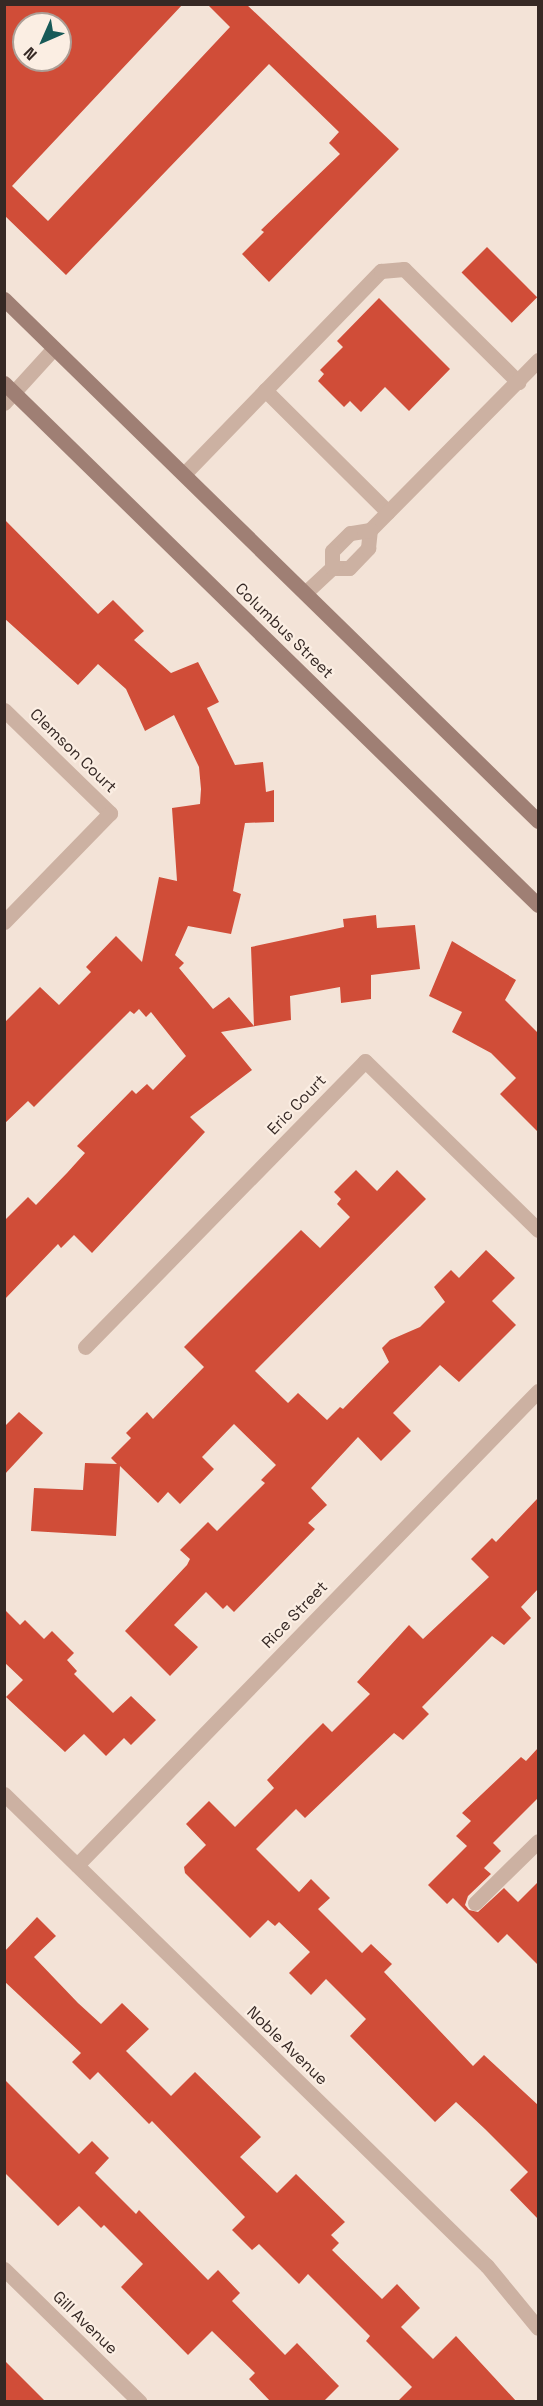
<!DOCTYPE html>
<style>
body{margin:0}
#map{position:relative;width:543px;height:2406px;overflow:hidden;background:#f3e3d7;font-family:"Space Grotesk",sans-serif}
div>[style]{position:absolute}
.building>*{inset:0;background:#d04d38;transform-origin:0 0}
.service>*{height:15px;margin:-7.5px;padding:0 7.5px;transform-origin:7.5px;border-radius:7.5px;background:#ccb1a2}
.minor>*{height:15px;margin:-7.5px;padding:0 7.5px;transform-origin:7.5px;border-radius:7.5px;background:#ccb1a2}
.secondary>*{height:15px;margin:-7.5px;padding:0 7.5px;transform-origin:7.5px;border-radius:7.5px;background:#9f7f74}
span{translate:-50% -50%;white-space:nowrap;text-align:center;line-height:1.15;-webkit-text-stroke:4.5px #fbeee3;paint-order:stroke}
.street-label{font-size:16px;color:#362925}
.frame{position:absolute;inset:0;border:6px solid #362925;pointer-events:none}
.north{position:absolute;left:12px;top:12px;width:60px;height:60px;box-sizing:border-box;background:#fbeee3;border:2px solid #ac9f97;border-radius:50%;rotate:225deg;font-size:16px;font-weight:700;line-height:24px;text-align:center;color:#362925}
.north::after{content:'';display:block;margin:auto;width:21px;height:27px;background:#185a58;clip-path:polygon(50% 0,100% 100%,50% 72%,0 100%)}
</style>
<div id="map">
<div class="building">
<div style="clip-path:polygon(evenodd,4px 4px,183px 4px,12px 186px,48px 221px,230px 27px,207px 4px,246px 4px,399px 149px,269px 282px,242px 254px,264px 232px,261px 230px,340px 154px,329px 143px,339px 132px,269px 64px,66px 275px,4px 215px,4px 4px,24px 24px,60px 24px,60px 60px,24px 60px,24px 24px)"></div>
<div style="left:487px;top:247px;width:71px;height:36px;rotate:45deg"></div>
<div style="clip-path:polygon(379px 298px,450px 369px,409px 411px,385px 387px,361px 412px,350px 401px,344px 407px,318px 381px,324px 374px,320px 370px,343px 347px,337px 341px)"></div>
<div style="clip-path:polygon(4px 519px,98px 614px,113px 600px,144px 631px,134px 640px,171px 673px,198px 662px,219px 702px,207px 708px,235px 765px,263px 762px,266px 792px,274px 790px,274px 822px,245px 823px,233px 891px,241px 894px,231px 934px,188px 926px,175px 955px,184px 963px,179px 968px,213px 1009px,229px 997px,254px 1026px,251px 947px,344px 927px,343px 919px,376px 915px,377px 928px,415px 925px,420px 969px,371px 975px,371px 999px,341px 1003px,340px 987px,290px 996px,291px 1020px,221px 1032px,252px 1070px,190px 1117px,205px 1132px,92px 1253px,74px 1235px,61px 1248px,58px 1244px,4px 1300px,4px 1221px,28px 1197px,36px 1205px,67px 1173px,85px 1153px,77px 1146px,132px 1090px,136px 1094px,147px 1084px,153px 1090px,186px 1056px,151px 1012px,146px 1017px,139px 1009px,134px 1014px,130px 1011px,34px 1107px,28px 1101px,4px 1124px,4px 1023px,40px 987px,59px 1005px,91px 972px,86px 967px,116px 936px,142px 962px,159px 877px,177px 881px,172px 808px,200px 804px,201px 789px,199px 767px,174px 715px,145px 731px,126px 689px,98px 664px,78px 685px,4px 618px)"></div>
<div style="clip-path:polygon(452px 941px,516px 980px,505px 1000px,538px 1033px,538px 1132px,500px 1094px,516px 1078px,491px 1053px,452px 1032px,462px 1012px,429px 996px)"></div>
<div style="clip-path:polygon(356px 1170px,377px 1191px,397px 1170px,426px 1199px,255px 1371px,288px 1403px,298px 1393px,327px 1420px,340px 1407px,343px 1409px,389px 1362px,382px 1348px,390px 1340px,420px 1327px,445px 1302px,434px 1287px,451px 1270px,459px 1278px,486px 1250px,515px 1278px,492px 1301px,516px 1325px,459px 1382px,440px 1365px,393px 1413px,411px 1431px,381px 1461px,358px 1437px,311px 1488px,327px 1505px,308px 1523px,315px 1529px,234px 1612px,227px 1605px,223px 1609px,206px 1592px,174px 1625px,198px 1647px,170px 1676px,125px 1631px,187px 1565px,190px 1559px,180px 1550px,208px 1522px,217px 1531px,265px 1483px,261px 1480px,276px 1465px,234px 1424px,202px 1457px,214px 1469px,180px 1504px,168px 1492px,158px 1503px,120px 1466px,116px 1536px,31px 1531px,34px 1488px,83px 1490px,85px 1463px,117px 1464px,111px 1458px,131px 1438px,126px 1433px,147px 1412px,153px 1419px,204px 1367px,184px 1347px,301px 1230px,320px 1248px,350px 1217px,337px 1204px,341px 1199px,334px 1192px)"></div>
<div style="clip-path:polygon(19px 1412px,43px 1433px,4px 1475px,4px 1427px)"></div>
<div style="clip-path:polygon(538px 1498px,538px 1589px,521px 1607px,531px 1618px,504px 1645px,492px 1636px,422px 1707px,429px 1714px,403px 1740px,394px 1733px,305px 1818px,296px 1809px,256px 1849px,299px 1892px,311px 1879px,330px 1898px,318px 1909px,362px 1953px,371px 1944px,392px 1964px,384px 1972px,473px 2066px,484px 2055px,538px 2105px,538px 2219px,510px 2190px,528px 2172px,485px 2129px,456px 2102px,435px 2122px,350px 2036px,366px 2019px,326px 1979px,311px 1995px,289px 1973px,310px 1952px,279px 1922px,275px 1926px,268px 1920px,250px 1938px,185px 1873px,184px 1867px,206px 1845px,186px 1824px,209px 1801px,235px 1827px,274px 1788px,267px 1780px,306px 1740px,323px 1723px,332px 1732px,370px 1694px,357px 1682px,409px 1625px,423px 1639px,489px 1577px,471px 1559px,492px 1538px,496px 1542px)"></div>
<div style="clip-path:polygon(4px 1609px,20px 1625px,25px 1620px,44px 1639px,52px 1631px,74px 1653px,67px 1660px,77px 1671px,74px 1674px,113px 1713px,131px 1696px,156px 1720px,131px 1745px,124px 1738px,106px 1756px,84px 1734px,65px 1752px,6px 1697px,23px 1680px,4px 1662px)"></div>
<div style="clip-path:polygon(538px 1748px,538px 1798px,493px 1843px,501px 1851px,484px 1868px,491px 1874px,468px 1896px,465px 1905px,469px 1910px,478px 1912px,504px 1888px,518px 1902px,538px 1882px,538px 1965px,507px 1934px,498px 1943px,453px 1898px,447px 1904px,428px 1885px,467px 1846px,456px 1836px,471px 1821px,462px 1813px,521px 1757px,526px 1761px)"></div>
<div style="clip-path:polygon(37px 1917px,56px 1936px,34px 1957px,78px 2003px,101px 2024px,122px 2003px,149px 2029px,126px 2051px,171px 2096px,195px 2072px,261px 2137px,240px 2157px,277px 2193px,296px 2174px,345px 2222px,331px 2235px,339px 2243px,332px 2250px,382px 2299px,397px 2284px,420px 2308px,401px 2327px,433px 2359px,456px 2336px,517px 2402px,397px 2402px,412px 2387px,366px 2341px,370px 2336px,308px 2274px,299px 2284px,259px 2244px,252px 2250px,232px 2230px,245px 2217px,152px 2121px,149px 2124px,98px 2072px,90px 2080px,72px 2062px,81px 2053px,4px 1981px,4px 1952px)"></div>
<div style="clip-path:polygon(4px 2079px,79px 2154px,92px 2141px,109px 2158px,95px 2173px,136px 2214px,139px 2210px,208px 2280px,218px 2270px,240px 2293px,232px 2301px,285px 2355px,297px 2343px,339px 2386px,323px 2402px,271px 2402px,249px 2379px,255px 2373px,212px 2331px,188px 2355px,121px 2287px,143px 2264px,104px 2225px,101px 2228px,79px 2206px,58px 2226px,4px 2172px)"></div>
<div style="clip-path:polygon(4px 2360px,46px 2402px,4px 2402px)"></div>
</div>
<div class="service">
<div style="left:265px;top:390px;width:173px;rotate:44.8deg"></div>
<div style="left:184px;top:474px;width:283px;rotate:-45.9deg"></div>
<div style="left:381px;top:271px;width:23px;rotate:-5deg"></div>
<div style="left:404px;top:269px;width:161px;rotate:44.7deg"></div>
<div style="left:370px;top:530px;width:239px;rotate:-45.3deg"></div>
<div style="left:305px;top:593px;width:37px;rotate:-43deg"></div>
<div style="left:332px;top:568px;width:17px"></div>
<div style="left:349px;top:568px;width:28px;rotate:-46deg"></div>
<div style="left:368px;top:548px;width:18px;rotate:-84deg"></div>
<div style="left:370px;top:530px;width:20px;rotate:171deg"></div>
<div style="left:350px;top:533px;width:25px;rotate:135deg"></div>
<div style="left:332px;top:551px;width:17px;rotate:90deg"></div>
<div style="left:475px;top:1903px;width:88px;rotate:-44.5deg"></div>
</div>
<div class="minor">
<div style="left:4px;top:403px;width:74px;rotate:-47.7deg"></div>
<div style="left:4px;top:710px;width:148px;rotate:44.2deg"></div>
<div style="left:110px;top:813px;width:152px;rotate:134.2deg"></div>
<div style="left:85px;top:1347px;width:400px;rotate:-45.6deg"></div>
<div style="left:365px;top:1061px;width:242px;rotate:44.3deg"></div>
<div style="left:4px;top:1794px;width:675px;rotate:44.34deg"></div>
<div style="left:487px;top:2266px;width:80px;rotate:50.6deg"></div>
<div style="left:77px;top:1865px;width:661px;rotate:-45.8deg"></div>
<div style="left:4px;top:2269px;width:190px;rotate:44.4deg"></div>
</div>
<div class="secondary">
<div style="left:4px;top:299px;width:747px;rotate:44.35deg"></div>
<div style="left:4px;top:383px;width:747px;rotate:44.35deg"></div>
</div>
<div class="street-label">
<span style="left:284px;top:631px;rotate:44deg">Columbus Street</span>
<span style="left:73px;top:751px;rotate:44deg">Clemson Court</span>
<span style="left:297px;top:1105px;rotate:-46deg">Eric Court</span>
<span style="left:295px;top:1615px;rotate:-46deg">Rice Street</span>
<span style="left:287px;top:2046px;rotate:44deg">Noble Avenue</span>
<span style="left:85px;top:2323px;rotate:44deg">Gill Avenue</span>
</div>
<div class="frame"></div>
<div class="north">N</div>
</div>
